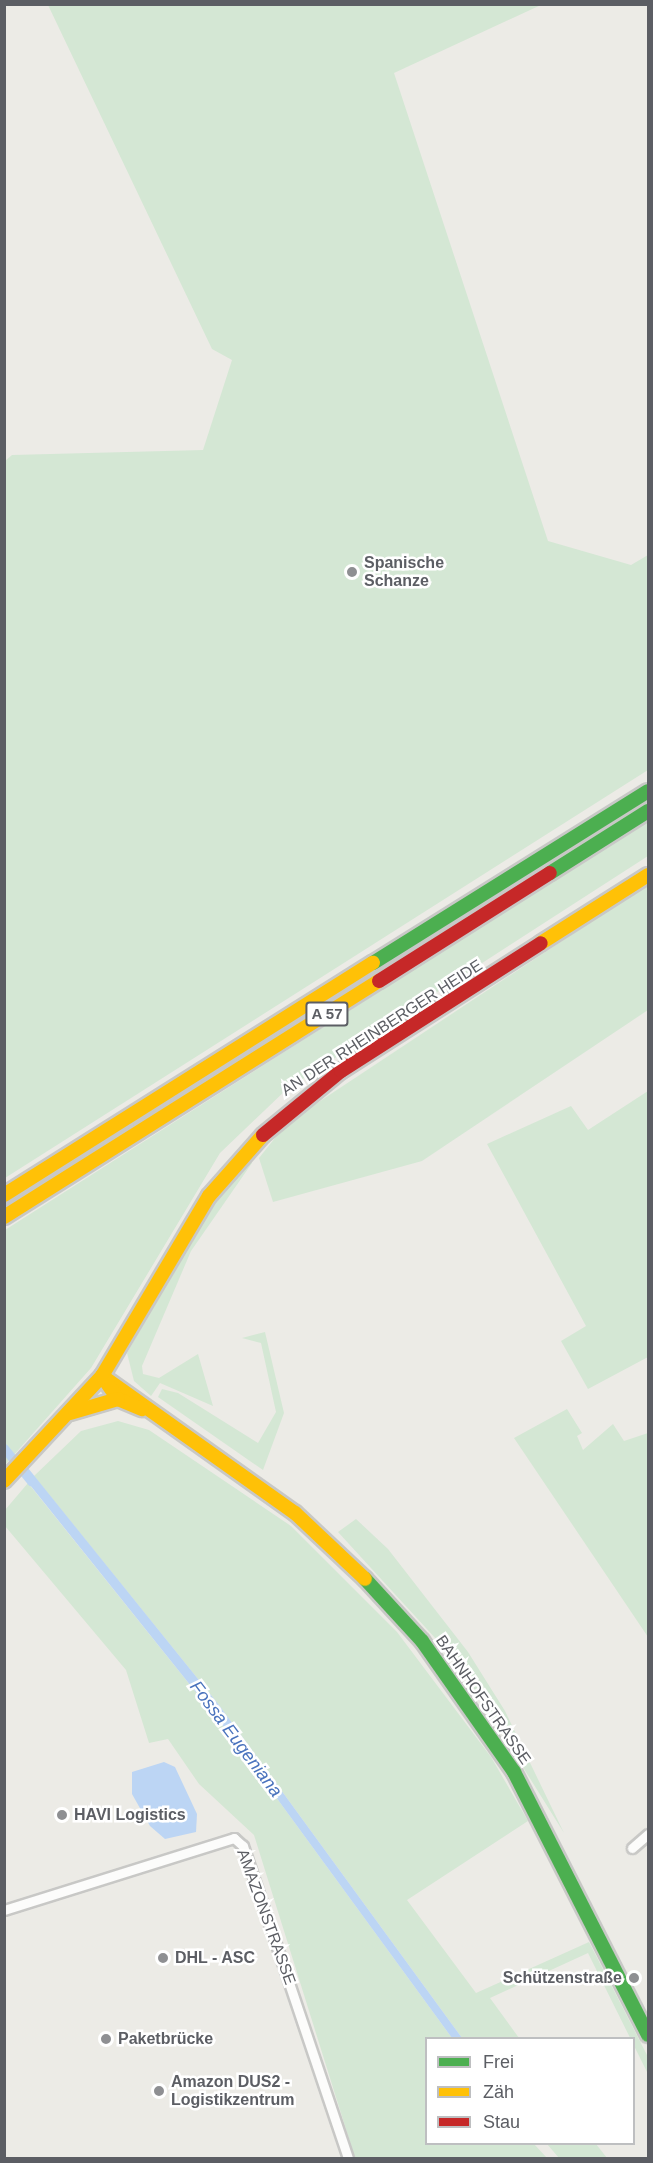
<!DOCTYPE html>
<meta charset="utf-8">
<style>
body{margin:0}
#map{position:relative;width:653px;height:2163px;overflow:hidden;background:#ecebe6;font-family:Arial,sans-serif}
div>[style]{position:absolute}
.green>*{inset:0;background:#d4e7d4}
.water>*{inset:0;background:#bcd5f4}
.canal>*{height:9px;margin:-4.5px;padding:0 4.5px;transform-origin:4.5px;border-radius:4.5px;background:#bcd5f4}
.roads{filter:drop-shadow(2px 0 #c8c8c6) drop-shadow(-2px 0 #c8c8c6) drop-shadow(0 2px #c8c8c6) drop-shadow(0 -2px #c8c8c6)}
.street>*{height:9px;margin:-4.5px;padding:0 4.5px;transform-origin:4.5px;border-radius:4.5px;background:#fcfcfb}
.fast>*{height:14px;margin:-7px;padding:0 7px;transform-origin:7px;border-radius:7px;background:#4caf50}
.slow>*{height:14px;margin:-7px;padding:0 7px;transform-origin:7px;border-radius:7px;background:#ffc107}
.jam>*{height:14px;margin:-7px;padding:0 7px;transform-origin:7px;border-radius:7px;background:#c62828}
.dots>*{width:16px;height:16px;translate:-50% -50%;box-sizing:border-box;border:3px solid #fff;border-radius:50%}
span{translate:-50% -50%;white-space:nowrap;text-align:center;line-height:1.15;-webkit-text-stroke:5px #fff;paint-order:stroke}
.shield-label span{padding:2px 4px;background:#fff;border:2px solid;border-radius:4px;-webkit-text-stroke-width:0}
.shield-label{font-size:15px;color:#5c5e64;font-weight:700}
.poi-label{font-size:16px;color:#5c5e64;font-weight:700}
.left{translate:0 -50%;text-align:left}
.right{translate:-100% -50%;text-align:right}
.street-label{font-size:16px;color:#5c5e64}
.water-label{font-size:18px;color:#4a73bd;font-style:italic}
.frame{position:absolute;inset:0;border:6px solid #5c5e64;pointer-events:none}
.legend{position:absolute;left:425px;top:2037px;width:210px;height:108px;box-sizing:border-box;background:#fff;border:2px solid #bebfc1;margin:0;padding:8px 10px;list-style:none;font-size:18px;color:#5c5e64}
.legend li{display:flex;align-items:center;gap:12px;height:30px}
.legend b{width:30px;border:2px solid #bebfc1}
</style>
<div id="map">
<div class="green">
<div style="clip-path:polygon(48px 5px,541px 5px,394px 73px,548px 541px,631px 565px,648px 555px,648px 770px,5px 1178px,5px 461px,12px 455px,203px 450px,232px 360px,212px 349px)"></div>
<div style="clip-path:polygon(648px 820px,648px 856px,287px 1089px,220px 1153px,91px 1368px,5px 1465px,5px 1230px)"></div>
<div style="clip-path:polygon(648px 884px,648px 1010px,422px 1161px,273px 1202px,259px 1158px,287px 1123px)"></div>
<div style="clip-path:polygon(648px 1091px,648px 1357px,588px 1389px,561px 1341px,586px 1326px,487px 1144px,571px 1106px,588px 1130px)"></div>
<div style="clip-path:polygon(249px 1156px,252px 1163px,191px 1251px,142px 1366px,143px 1374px,159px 1378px,198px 1354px,213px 1406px,160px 1383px,151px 1396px,134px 1381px,127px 1353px,208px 1209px)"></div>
<div style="clip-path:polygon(265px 1332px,284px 1413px,263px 1470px,158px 1397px,162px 1389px,178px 1393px,258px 1443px,276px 1412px,261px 1343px,242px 1338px)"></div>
<div style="clip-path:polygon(567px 1409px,582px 1433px,577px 1436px,583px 1450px,613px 1424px,624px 1441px,648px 1433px,648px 1637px,514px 1438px)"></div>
<div style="clip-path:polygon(118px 1421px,149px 1430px,291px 1526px,397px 1632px,491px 1757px,528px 1821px,407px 1900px,476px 1993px,589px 1942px,648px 2057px,648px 2074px,588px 1953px,490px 1998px,519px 2038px,462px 2038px,219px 1705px,34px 1476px,81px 1431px)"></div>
<div style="clip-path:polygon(28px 1483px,235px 1741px,452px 2038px,426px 2038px,426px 2144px,534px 2144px,547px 2158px,355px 2158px,254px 1835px,199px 1784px,168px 1739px,149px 1743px,126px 1670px,5px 1526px,5px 1510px)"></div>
<div style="clip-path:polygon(356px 1519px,388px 1549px,468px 1652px,505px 1711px,564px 1833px,458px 1663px,338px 1532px)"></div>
<div style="clip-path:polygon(547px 2144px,596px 2144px,607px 2158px,559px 2158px)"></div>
</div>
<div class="water">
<div style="clip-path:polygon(28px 1468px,219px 1705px,462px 2038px,452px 2038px,235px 1741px,22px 1475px)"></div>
<div style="clip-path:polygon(164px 1762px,175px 1767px,197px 1814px,196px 1832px,165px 1839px,150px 1826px,132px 1794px,132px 1772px)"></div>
</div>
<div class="canal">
<div style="left:4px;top:1448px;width:43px;rotate:50.7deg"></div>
</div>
<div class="roads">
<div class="street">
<div style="left:632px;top:1848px;width:21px;rotate:-41deg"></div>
<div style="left:4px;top:1910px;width:241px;rotate:-17.4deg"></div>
<div style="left:234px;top:1838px;width:12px;rotate:42deg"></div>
<div style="left:243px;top:1846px;width:329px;rotate:71.4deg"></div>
</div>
<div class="fast">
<div style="left:550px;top:873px;width:116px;rotate:-32.3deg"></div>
<div style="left:373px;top:963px;width:324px;rotate:-32deg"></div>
<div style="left:365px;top:1579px;width:84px;rotate:47.4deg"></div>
<div style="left:422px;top:1641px;width:160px;rotate:54.9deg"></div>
<div style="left:514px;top:1772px;width:295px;rotate:63deg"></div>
</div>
<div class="slow">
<div style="left:541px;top:943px;width:127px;rotate:-32.4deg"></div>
<div style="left:4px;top:1195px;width:436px;rotate:-32.2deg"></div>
<div style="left:4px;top:1217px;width:443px;rotate:-32.2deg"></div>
<div style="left:102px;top:1376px;width:237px;rotate:35.4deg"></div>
<div style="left:295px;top:1513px;width:96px;rotate:43.3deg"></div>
<div style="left:102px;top:1376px;width:28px;rotate:55deg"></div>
<div style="left:118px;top:1399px;width:26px;rotate:23deg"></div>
<div style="left:70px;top:1413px;width:50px;rotate:-16.3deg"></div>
<div style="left:4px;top:1481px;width:144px;rotate:-47deg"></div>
<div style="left:102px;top:1376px;width:209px;rotate:-59.3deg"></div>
<div style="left:209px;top:1196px;width:81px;rotate:-48.5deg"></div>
</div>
<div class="jam">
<div style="left:379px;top:981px;width:202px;rotate:-32.3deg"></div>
<div style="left:263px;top:1135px;width:101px;rotate:-39.4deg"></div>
<div style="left:341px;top:1071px;width:237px;rotate:-32.6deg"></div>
</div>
</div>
<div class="dots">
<div style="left:352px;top:572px;background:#8e8f92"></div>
<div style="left:62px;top:1815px;background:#8e8f92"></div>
<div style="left:163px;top:1958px;background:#8e8f92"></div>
<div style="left:634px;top:1978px;background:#8e8f92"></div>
<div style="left:106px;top:2039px;background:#8e8f92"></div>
<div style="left:159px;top:2091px;background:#8e8f92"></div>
</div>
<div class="shield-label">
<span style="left:327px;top:1014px">A 57</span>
</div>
<div class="poi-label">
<span class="left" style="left:364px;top:572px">Spanische<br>Schanze</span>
<span class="left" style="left:74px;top:1815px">HAVI Logistics</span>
<span class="left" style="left:175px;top:1958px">DHL - ASC</span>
<span class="right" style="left:622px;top:1978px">Schützenstraße</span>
<span class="left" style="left:118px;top:2039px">Paketbrücke</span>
<span class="left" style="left:171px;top:2091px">Amazon DUS2 -<br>Logistikzentrum</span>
</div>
<div class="street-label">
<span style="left:382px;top:1028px;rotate:-33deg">AN DER RHEINBERGER HEIDE</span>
<span style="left:483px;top:1700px;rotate:55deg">BAHNHOFSTRASSE</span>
<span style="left:266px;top:1917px;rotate:70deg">AMAZONSTRASSE</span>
</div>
<div class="water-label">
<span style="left:236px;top:1739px;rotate:53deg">Fossa Eugeniana</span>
</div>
<div class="frame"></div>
<ul class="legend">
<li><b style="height:8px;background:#4caf50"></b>Frei</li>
<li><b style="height:8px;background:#ffc107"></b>Zäh</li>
<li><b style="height:8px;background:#c62828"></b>Stau</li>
</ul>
</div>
